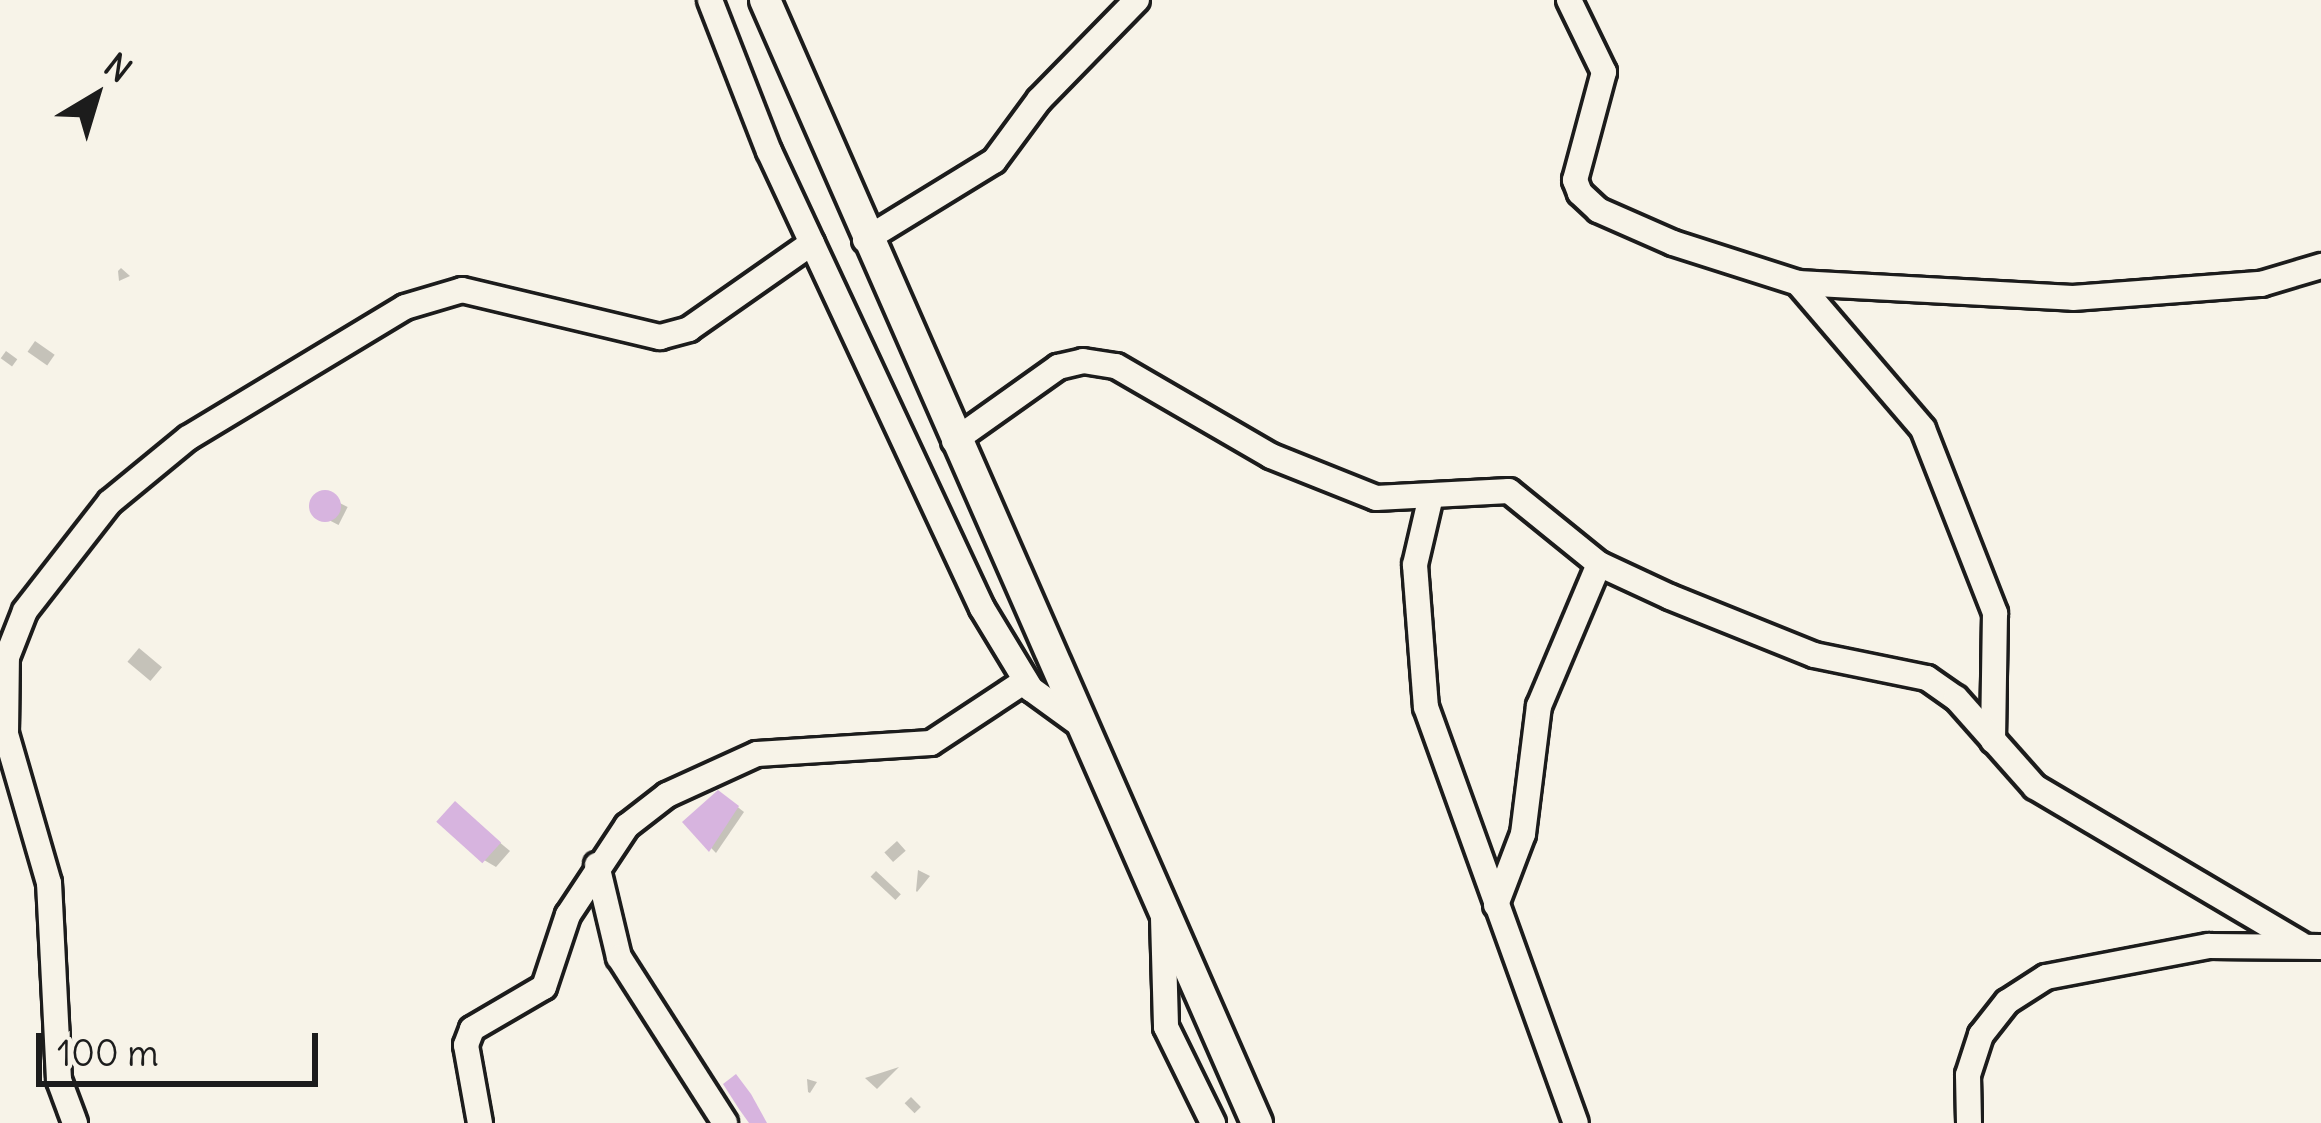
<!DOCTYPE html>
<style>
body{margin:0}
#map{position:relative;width:2321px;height:1123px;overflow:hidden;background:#f7f3e8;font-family:Delius,sans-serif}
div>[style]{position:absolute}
.shadow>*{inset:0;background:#0003;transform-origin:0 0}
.building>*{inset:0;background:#d7b4df;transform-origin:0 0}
.round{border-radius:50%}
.roads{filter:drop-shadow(3px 0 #1c1c1c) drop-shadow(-3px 0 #1c1c1c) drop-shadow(0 3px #1c1c1c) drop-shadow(0 -3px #1c1c1c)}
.minor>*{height:24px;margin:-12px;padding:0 12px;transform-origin:12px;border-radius:12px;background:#f7f3e8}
.major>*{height:30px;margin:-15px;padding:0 15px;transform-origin:15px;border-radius:15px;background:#f7f3e8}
span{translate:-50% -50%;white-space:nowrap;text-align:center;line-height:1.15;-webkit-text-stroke:9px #f7f3e8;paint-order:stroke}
.north{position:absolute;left:36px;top:36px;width:120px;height:120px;-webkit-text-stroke:9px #f7f3e8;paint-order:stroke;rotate:38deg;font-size:33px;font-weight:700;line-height:48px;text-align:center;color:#1c1c1c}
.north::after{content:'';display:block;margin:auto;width:42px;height:54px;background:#1c1c1c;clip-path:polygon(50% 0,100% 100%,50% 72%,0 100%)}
.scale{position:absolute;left:36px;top:1033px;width:282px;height:54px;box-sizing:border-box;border:6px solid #1c1c1c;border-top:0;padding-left:15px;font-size:36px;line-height:42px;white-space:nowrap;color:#1c1c1c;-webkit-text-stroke:9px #f7f3e8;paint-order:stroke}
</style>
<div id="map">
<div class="shadow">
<div style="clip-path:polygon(121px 268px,130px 276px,119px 281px,118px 271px)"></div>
<div style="left:35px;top:341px;width:24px;height:13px;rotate:35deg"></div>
<div style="left:6px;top:351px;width:14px;height:9px;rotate:36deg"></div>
<div style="left:320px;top:493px;width:31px;height:20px;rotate:27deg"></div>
<div style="left:139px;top:648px;width:30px;height:18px;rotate:40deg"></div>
<div style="clip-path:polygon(725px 797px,744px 812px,716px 853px,686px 822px)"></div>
<div style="clip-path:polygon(455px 805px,510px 851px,496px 867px,484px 860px)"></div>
<div style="left:897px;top:841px;width:13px;height:17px;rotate:48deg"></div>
<div style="clip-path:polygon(918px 870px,930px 876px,917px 892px,916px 891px)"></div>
<div style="left:876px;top:871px;width:34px;height:8px;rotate:43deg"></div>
<div style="clip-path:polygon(899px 1067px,877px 1089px,865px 1078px)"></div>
<div style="clip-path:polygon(807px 1079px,817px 1082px,810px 1093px,808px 1092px)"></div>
<div style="left:911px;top:1097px;width:14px;height:9px;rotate:45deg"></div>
</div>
<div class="building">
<div class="round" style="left:309px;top:490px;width:32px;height:32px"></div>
<div style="clip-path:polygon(718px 790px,739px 806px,709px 852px,682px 822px)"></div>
<div style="left:455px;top:801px;width:62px;height:28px;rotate:42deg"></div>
<div style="clip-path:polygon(736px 1074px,751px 1094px,767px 1123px,749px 1123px,739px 1109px,723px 1084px)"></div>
</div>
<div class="roads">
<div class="minor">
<div style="left:710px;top:0;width:162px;rotate:68.7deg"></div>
<div style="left:769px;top:151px;width:504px;rotate:65.01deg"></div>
<div style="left:982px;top:608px;width:95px;rotate:58.8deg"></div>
<div style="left:1031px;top:689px;width:63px;rotate:36deg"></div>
<div style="left:1569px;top:0;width:80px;rotate:64.1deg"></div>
<div style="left:1604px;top:72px;width:112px;rotate:105deg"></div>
<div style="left:1575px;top:180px;width:14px;rotate:69deg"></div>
<div style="left:1580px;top:193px;width:25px;rotate:43deg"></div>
<div style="left:1598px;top:210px;width:82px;rotate:23.7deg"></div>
<div style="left:1673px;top:243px;width:131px;rotate:17.7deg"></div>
<div style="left:1798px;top:283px;width:192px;rotate:49.4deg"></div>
<div style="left:1923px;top:429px;width:198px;rotate:68.6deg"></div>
<div style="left:1995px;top:613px;width:128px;rotate:90.9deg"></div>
<div style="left:865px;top:240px;width:151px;rotate:-31.5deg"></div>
<div style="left:994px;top:161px;width:76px;rotate:-53.6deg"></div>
<div style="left:1039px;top:100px;width:140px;rotate:-45.6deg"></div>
<div style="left:1798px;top:283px;width:275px;rotate:3.1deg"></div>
<div style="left:2073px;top:298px;width:189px;rotate:-4.3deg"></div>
<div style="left:2261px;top:284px;width:63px;rotate:-16.7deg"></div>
<div style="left:954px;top:441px;width:128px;rotate:-35.4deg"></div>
<div style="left:1058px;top:367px;width:26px;rotate:-13deg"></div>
<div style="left:1083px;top:361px;width:33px;rotate:9deg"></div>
<div style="left:1116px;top:366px;width:179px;rotate:30.1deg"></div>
<div style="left:1271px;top:456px;width:113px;rotate:21.8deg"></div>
<div style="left:1376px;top:498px;width:133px;rotate:-3deg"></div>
<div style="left:1509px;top:491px;width:116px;rotate:39deg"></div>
<div style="left:1599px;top:564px;width:78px;rotate:24.9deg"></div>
<div style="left:1670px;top:597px;width:155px;rotate:21.9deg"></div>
<div style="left:1814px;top:655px;width:115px;rotate:11.5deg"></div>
<div style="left:1927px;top:678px;width:35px;rotate:35deg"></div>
<div style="left:1956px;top:698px;width:119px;rotate:48.4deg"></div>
<div style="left:2035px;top:787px;width:308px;rotate:30.6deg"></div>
<div style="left:1431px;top:496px;width:71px;rotate:103.1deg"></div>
<div style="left:1415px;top:565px;width:142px;rotate:85.6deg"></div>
<div style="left:1426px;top:707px;width:442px;rotate:70.2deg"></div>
<div style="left:597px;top:865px;width:95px;rotate:76.6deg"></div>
<div style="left:619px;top:957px;width:197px;rotate:57.4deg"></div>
<div style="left:1496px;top:905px;width:76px;rotate:-69.2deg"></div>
<div style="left:1523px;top:834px;width:129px;rotate:-82.9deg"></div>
<div style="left:1539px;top:706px;width:154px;rotate:-67.1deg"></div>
<div style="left:1163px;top:918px;width:109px;rotate:88.4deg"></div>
<div style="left:1166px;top:1027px;width:107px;rotate:63.9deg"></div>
<div style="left:75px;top:1123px;width:46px;rotate:-110.4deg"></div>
<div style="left:59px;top:1080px;width:197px;rotate:-92.9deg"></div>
<div style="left:49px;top:883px;width:155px;rotate:-106.1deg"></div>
<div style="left:6px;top:734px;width:77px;rotate:-89.3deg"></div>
<div style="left:7px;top:657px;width:49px;rotate:-68.6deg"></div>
<div style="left:25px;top:611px;width:138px;rotate:-52.1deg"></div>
<div style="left:110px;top:502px;width:101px;rotate:-39.4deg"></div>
<div style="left:188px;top:438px;width:253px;rotate:-31.1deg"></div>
<div style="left:405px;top:307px;width:59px;rotate:-16.6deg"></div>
<div style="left:462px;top:290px;width:204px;rotate:13.4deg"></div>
<div style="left:660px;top:337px;width:30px;rotate:-15deg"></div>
<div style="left:689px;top:329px;width:150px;rotate:-35deg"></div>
<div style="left:480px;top:1123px;width:79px;rotate:-100.2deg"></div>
<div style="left:466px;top:1045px;width:17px;rotate:-69deg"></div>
<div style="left:472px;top:1029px;width:83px;rotate:-30.3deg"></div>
<div style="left:544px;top:987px;width:76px;rotate:-71.6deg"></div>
<div style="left:568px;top:915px;width:107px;rotate:-56.5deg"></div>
<div style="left:627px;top:826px;width:51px;rotate:-37.8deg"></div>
<div style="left:667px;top:795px;width:99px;rotate:-24.5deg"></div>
<div style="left:757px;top:754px;width:174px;rotate:-3.6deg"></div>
<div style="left:931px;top:743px;width:113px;rotate:-33.4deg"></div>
<div style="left:1969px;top:1123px;width:48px;rotate:-91.2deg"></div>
<div style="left:1968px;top:1075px;width:42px;rotate:-72deg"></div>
<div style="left:1981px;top:1035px;width:42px;rotate:-51.8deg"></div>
<div style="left:2007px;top:1002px;width:46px;rotate:-32.7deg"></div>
<div style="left:2046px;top:977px;width:166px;rotate:-10.8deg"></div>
<div style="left:2209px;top:946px;width:112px;rotate:0.5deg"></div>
</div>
<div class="major">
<div style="left:765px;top:0;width:1226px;rotate:66.34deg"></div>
</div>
</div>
<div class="north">N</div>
<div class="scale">100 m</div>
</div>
